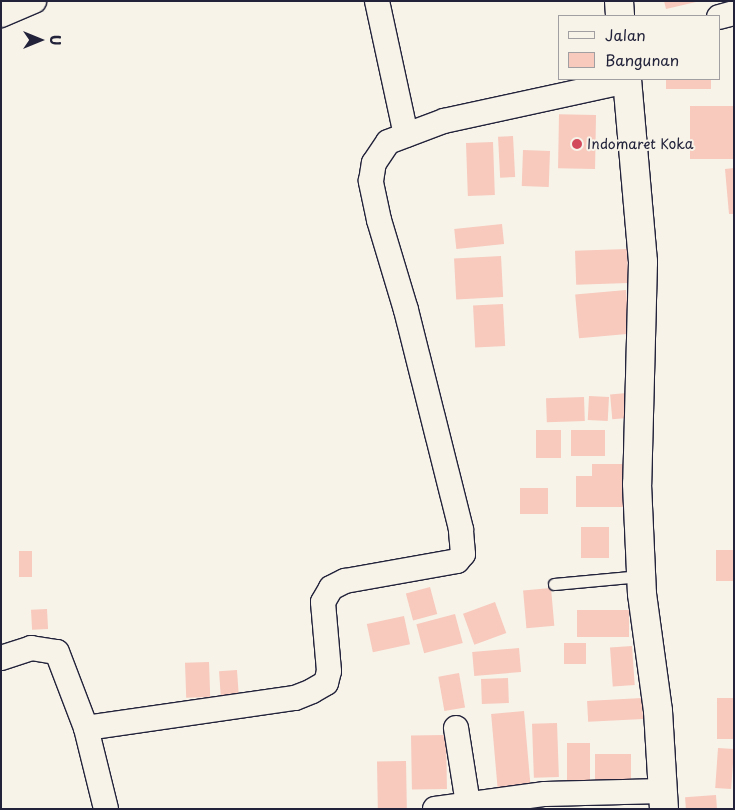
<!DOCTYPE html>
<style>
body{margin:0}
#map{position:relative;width:735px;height:810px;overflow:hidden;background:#f7f3e8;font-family:"Playpen Sans",sans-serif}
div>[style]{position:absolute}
.building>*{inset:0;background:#f8c9bd;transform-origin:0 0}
.roads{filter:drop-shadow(1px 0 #22223b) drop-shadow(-1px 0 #22223b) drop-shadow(0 1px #22223b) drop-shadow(0 -1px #22223b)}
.lane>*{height:11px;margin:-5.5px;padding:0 5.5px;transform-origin:5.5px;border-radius:5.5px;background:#f7f3e8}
.street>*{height:24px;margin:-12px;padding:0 12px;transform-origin:12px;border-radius:12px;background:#f7f3e8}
.secondary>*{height:28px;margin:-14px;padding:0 14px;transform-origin:14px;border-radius:14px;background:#f7f3e8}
.dots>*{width:14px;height:14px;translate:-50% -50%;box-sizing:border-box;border:2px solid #f7f3e8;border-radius:50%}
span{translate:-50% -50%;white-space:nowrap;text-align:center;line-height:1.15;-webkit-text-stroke:4px #f7f3e8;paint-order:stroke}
.poi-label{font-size:14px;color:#22223b}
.left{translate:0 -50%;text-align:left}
.frame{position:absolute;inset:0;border:2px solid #22223b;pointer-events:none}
.legend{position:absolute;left:558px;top:15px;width:162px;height:65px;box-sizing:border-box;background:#f7f3e8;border:1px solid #a29fa3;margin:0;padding:6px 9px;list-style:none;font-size:15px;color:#22223b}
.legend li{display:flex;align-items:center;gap:10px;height:25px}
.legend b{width:25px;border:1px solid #a29fa3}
.north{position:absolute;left:15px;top:15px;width:50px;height:50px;-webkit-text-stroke:4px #f7f3e8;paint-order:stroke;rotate:90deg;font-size:14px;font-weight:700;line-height:20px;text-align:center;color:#22223b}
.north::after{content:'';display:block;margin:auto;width:18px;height:22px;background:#22223b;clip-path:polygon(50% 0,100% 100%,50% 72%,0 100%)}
</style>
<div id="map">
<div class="building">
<div style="clip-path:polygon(664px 1px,696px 1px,696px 2px,666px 9px)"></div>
<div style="left:666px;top:79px;width:45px;height:10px"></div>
<div style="left:734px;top:106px;width:53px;height:44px;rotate:90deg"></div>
<div style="left:596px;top:115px;width:54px;height:37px;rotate:91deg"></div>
<div style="left:513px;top:136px;width:41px;height:15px;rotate:87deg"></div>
<div style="left:493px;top:142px;width:53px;height:27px;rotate:88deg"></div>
<div style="left:523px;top:150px;width:27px;height:36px;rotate:2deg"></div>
<div style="clip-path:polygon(734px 168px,734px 214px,729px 214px,725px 169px)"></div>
<div style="left:502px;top:224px;width:20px;height:48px;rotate:84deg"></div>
<div style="left:627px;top:249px;width:34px;height:52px;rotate:88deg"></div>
<div style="left:501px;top:256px;width:41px;height:47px;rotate:87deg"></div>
<div style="left:626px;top:290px;width:44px;height:51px;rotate:85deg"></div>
<div style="left:503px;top:304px;width:42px;height:30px;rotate:87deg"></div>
<div style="left:638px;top:392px;width:25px;height:28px;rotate:85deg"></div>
<div style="left:589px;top:396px;width:20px;height:24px;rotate:3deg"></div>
<div style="left:584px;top:397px;width:24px;height:38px;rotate:88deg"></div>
<div style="left:536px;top:430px;width:25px;height:28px"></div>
<div style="left:571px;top:430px;width:34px;height:26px"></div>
<div style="clip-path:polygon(592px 464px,627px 464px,627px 507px,576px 507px,576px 476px,592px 476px)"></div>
<div style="left:520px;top:488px;width:28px;height:26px"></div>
<div style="left:581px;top:527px;width:28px;height:31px"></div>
<div style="left:734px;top:550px;width:31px;height:18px;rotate:90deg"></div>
<div style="left:19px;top:551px;width:13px;height:26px"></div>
<div style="left:430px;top:587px;width:28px;height:25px;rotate:75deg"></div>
<div style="left:551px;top:588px;width:38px;height:28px;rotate:85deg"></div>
<div style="left:495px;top:602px;width:33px;height:34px;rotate:70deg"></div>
<div style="left:47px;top:609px;width:20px;height:16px;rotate:87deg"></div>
<div style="left:577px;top:610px;width:52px;height:27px"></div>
<div style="left:455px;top:614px;width:30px;height:40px;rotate:75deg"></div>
<div style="left:404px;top:616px;width:29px;height:38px;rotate:78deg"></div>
<div style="left:564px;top:643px;width:22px;height:21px"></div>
<div style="left:632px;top:646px;width:39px;height:22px;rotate:86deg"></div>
<div style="left:519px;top:648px;width:24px;height:47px;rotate:85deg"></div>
<div style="left:209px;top:662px;width:35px;height:24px;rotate:88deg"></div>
<div style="left:237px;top:670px;width:29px;height:18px;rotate:86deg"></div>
<div style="left:459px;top:673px;width:35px;height:21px;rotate:80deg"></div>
<div style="left:508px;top:678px;width:25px;height:27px;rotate:88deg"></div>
<div style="left:642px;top:698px;width:21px;height:55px;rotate:87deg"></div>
<div style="left:717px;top:698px;width:17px;height:41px"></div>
<div style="left:524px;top:711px;width:76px;height:33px;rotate:85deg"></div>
<div style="left:557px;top:723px;width:54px;height:25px;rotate:88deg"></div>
<div style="left:446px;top:735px;width:54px;height:35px;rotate:89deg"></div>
<div style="left:567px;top:743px;width:23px;height:46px"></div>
<div style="left:718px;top:748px;width:16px;height:40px;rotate:4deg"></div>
<div style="left:631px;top:754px;width:30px;height:36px;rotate:90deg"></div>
<div style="left:406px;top:761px;width:47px;height:29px;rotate:89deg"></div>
<div style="left:716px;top:795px;width:14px;height:31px;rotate:86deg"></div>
</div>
<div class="roads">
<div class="lane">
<div style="left:554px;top:584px;width:87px;rotate:-5.3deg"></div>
</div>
<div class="street">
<div style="left:377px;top:1px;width:137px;rotate:77.8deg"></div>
<div style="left:1px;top:15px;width:36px;rotate:-23deg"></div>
<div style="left:719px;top:17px;width:16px;rotate:-15deg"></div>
<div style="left:1px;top:658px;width:32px;rotate:-18deg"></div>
<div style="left:31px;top:648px;width:26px;rotate:9deg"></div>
<div style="left:57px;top:652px;width:81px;rotate:69.1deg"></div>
<div style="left:86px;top:728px;width:83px;rotate:76.1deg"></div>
<div style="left:86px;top:728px;width:211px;rotate:-8.2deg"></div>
<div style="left:295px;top:698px;width:18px;rotate:-22deg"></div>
<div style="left:312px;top:691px;width:16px;rotate:-30deg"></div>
<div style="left:326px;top:683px;width:12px;rotate:-76deg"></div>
<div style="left:329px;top:671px;width:69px;rotate:-95deg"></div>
<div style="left:323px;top:602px;width:16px;rotate:-60deg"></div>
<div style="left:331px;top:588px;width:16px;rotate:-27deg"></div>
<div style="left:345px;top:581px;width:114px;rotate:-10.1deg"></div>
<div style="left:457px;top:561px;width:9px;rotate:-49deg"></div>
<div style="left:463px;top:554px;width:25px;rotate:-95deg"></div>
<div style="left:461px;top:529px;width:226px;rotate:-104.1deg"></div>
<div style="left:406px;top:310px;width:94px;rotate:-106.7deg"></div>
<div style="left:379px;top:220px;width:40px;rotate:-102deg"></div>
<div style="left:371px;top:181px;width:18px;rotate:-81deg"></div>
<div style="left:374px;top:163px;width:25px;rotate:-56deg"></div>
<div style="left:388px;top:142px;width:60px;rotate:-20.6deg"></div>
<div style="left:444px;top:121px;width:187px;rotate:-12.3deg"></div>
<div style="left:456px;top:728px;width:77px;rotate:81deg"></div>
<div style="left:435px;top:809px;width:111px;rotate:-7.8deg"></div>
<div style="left:545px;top:794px;width:118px;rotate:-1.5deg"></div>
</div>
<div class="secondary">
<div style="left:619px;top:1px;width:15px;rotate:86deg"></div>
<div style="left:627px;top:79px;width:184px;rotate:85deg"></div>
<div style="left:643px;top:262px;width:222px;rotate:91.5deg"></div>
<div style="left:637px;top:484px;width:110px;rotate:87.4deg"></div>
<div style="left:642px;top:594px;width:118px;rotate:82.2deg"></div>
<div style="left:658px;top:711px;width:98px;rotate:86.5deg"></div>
</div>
</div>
<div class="dots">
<div style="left:577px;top:144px;background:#d1495b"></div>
</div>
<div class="poi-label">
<span class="left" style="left:587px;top:144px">Indomaret Koka</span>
</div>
<div class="frame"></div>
<ul class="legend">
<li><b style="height:6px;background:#f7f3e8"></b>Jalan</li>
<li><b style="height:14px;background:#f8c9bd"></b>Bangunan</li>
</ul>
<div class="north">U</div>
</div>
